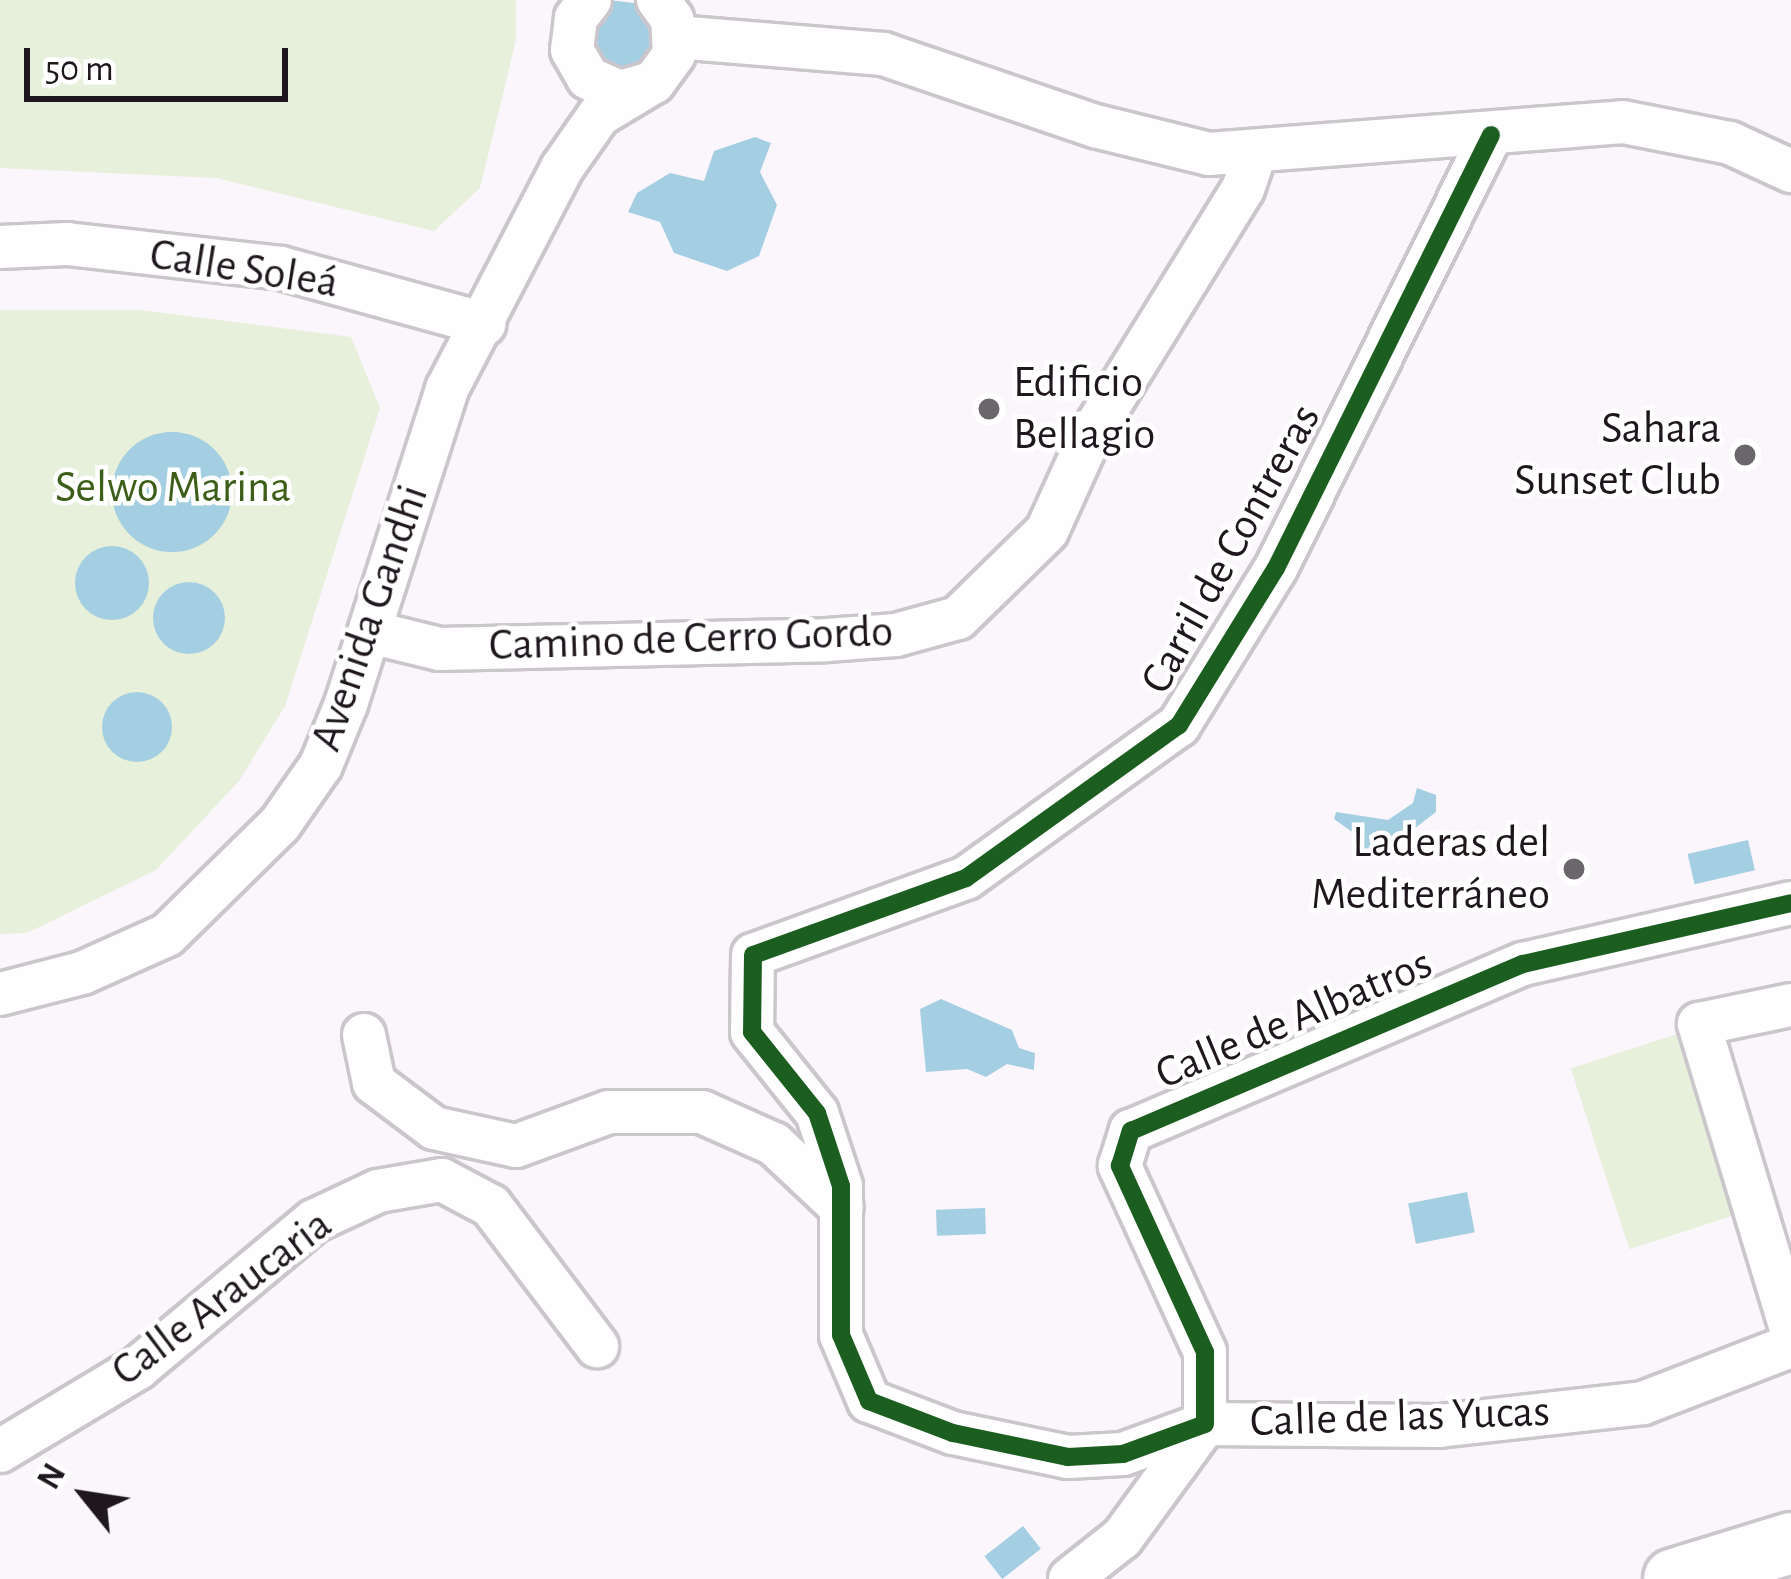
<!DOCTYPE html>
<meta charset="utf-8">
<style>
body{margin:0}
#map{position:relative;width:1791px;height:1579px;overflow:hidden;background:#fbf6fb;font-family:"Alegreya Sans",sans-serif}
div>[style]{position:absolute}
.green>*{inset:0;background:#e6f0db;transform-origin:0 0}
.water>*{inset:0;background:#a4cee2;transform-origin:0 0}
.round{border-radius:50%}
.roads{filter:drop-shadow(3px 0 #cbc6cc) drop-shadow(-3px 0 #cbc6cc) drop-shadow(0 3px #cbc6cc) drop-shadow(0 -3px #cbc6cc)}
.street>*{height:42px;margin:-21px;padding:0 21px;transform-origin:21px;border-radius:21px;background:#fefefe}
.secondary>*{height:60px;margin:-30px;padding:0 30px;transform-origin:30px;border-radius:30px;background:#fefefe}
.cycleway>*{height:18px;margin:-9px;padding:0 9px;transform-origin:9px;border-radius:9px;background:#1b5e20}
.dots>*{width:33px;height:33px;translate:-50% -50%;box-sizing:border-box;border:6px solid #fff;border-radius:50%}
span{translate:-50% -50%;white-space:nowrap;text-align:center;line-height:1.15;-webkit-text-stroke:9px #fff;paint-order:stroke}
.street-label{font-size:45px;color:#1e181e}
.poi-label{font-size:45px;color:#1e181e}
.left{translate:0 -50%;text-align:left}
.right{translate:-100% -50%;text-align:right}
.park-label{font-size:45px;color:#3d5e18}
.north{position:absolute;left:24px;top:1435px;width:120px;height:120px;-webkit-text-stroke:9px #fff;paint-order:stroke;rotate:300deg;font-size:33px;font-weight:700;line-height:48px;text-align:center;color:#1e181e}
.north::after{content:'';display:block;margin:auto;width:42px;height:54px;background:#1e181e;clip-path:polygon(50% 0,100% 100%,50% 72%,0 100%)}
.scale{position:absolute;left:24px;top:48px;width:264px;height:54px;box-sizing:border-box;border:6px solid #1e181e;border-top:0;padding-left:15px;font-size:36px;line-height:42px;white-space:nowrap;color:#1e181e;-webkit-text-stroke:9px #fff;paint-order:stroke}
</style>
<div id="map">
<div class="green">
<div style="clip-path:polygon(0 0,516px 0,516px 40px,480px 188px,434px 231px,216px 178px,0 168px)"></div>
<div style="clip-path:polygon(0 310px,140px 310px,351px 337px,380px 408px,285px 706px,239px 781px,156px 870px,27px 933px,0 934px)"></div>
<div style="left:1683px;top:1032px;width:190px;height:118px;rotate:72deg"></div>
</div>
<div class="water">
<div style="clip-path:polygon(608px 0,652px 5px,656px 67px,603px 74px,586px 24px)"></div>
<div style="clip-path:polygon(755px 137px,771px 143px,760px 172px,777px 205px,759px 256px,727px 271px,674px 253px,660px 222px,628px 212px,637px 193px,670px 173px,704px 181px,714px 151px)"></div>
<div class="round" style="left:112px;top:432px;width:120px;height:120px"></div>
<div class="round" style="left:75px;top:546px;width:74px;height:74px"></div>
<div class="round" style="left:153px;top:582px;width:72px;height:72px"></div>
<div class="round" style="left:102px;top:692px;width:70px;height:70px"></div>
<div style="clip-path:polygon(1417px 788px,1436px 795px,1436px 812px,1381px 854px,1358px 853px,1355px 834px,1334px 819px,1336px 812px,1388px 820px,1413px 803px)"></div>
<div style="left:1748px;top:840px;width:31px;height:62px;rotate:77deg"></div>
<div style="clip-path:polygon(941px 999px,1012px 1030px,1019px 1048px,1035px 1053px,1034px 1070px,1007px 1064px,986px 1077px,967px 1069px,926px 1072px,920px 1009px)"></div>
<div style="left:1467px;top:1192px;width:41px;height:60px;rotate:79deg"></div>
<div style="left:985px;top:1208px;width:26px;height:49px;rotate:88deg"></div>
<div style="left:1023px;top:1526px;width:29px;height:49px;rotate:52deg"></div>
</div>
<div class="roads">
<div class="street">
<div style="left:590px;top:0;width:23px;rotate:128deg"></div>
<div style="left:576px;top:18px;width:32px;rotate:97deg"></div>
<div style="left:572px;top:50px;width:32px;rotate:60deg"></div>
<div style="left:588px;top:78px;width:35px;rotate:24deg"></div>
<div style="left:620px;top:92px;width:35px;rotate:-16deg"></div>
<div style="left:654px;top:82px;width:34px;rotate:-54deg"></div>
<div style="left:674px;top:54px;width:35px;rotate:-93deg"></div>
<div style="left:672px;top:19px;width:24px;rotate:-126deg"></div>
<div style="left:676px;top:37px;width:208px;rotate:4.7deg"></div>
<div style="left:883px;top:54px;width:224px;rotate:18.8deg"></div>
<div style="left:1095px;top:126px;width:117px;rotate:13.8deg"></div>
<div style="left:1209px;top:154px;width:415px;rotate:-4.4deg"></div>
<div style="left:1623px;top:122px;width:109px;rotate:11.1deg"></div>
<div style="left:1730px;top:143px;width:67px;rotate:24.7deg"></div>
<div style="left:1491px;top:135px;width:483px;rotate:116.4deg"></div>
<div style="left:1276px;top:568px;width:185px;rotate:121.7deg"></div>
<div style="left:1179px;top:725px;width:262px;rotate:144.3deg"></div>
<div style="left:966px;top:878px;width:226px;rotate:160.1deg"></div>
<div style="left:753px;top:955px;width:77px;rotate:90.7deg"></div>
<div style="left:752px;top:1032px;width:104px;rotate:51.3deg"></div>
<div style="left:817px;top:1113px;width:77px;rotate:71.8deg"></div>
<div style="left:841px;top:1186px;width:149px;rotate:90deg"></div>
<div style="left:841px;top:1335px;width:72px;rotate:67deg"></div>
<div style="left:869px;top:1401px;width:90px;rotate:20.9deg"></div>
<div style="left:953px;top:1433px;width:117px;rotate:11.8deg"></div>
<div style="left:1068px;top:1457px;width:55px;rotate:-3.1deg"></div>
<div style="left:1123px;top:1454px;width:87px;rotate:-20.1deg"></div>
<div style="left:1205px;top:1424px;width:72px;rotate:-90deg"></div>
<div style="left:1205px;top:1352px;width:205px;rotate:-114.6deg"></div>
<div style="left:1120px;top:1166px;width:37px;rotate:-73deg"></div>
<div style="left:1131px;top:1131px;width:426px;rotate:-23.1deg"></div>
<div style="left:1523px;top:964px;width:275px;rotate:-12.8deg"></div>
<div style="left:0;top:247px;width:67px;rotate:-2.6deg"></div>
<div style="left:67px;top:244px;width:215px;rotate:6.4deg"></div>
<div style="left:281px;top:268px;width:211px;rotate:15.4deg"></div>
<div style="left:370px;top:632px;width:71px;rotate:13.8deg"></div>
<div style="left:439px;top:649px;width:388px;rotate:-1.3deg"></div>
<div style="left:827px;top:640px;width:69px;rotate:-4.1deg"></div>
<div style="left:896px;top:635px;width:64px;rotate:-15.3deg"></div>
<div style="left:958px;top:618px;width:124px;rotate:-44.3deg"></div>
<div style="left:1047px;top:531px;width:102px;rotate:-65.7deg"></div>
<div style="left:1089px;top:438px;width:293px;rotate:-58.3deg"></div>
<div style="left:1243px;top:189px;width:37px;rotate:-71deg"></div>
<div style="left:0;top:994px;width:85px;rotate:-14.4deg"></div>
<div style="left:82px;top:973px;width:93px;rotate:-24.1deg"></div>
<div style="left:167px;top:935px;width:158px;rotate:-44.5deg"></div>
<div style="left:280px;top:824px;width:72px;rotate:-55.2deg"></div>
<div style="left:321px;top:765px;width:66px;rotate:-67.7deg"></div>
<div style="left:346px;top:704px;width:331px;rotate:-72.2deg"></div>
<div style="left:447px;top:389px;width:249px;rotate:-62.5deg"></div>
<div style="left:562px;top:168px;width:65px;rotate:-55.1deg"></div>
<div style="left:599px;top:115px;width:64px;rotate:-31deg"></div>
<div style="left:1791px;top:1005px;width:94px;rotate:168.3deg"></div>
<div style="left:1699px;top:1024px;width:319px;rotate:73.2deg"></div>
<div style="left:364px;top:1035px;width:49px;rotate:78.2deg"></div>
<div style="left:374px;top:1083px;width:75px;rotate:36.9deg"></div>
<div style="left:434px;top:1128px;width:84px;rotate:12.4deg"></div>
<div style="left:516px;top:1146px;width:99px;rotate:-20.1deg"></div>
<div style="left:609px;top:1112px;width:93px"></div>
<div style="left:702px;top:1112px;width:79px;rotate:24deg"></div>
<div style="left:774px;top:1144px;width:93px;rotate:43.3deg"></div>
<div style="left:0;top:1451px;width:161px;rotate:-31deg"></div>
<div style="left:138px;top:1368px;width:229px;rotate:-39.9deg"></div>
<div style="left:314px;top:1221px;width:71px;rotate:-25.1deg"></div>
<div style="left:378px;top:1191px;width:65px;rotate:-9.8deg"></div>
<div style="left:442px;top:1180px;width:55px;rotate:28deg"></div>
<div style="left:491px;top:1206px;width:176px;rotate:52.9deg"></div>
<div style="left:1070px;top:1579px;width:66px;rotate:-38.3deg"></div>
<div style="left:1122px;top:1538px;width:141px;rotate:-53.9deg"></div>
<div style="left:1205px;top:1424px;width:234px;rotate:0.5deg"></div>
<div style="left:1439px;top:1426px;width:205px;rotate:-6.4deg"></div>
<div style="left:1643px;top:1403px;width:159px;rotate:-21.1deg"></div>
</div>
<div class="secondary">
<div style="left:1674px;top:1579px;width:122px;rotate:-17.1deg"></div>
</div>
</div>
<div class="cycleway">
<div style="left:1491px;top:135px;width:483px;rotate:116.4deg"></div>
<div style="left:1276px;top:568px;width:185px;rotate:121.7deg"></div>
<div style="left:1179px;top:725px;width:262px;rotate:144.3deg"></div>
<div style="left:966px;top:878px;width:226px;rotate:160.1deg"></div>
<div style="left:753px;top:955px;width:77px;rotate:90.7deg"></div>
<div style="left:752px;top:1032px;width:104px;rotate:51.3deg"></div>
<div style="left:817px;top:1113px;width:77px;rotate:71.8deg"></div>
<div style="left:841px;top:1186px;width:149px;rotate:90deg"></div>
<div style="left:841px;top:1335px;width:72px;rotate:67deg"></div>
<div style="left:869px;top:1401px;width:90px;rotate:20.9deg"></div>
<div style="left:953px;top:1433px;width:117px;rotate:11.8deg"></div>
<div style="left:1068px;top:1457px;width:55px;rotate:-3.1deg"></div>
<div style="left:1123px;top:1454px;width:87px;rotate:-20.1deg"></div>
<div style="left:1205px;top:1424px;width:72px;rotate:-90deg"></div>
<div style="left:1205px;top:1352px;width:205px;rotate:-114.6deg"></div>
<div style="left:1120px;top:1166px;width:37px;rotate:-73deg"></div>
<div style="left:1131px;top:1131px;width:426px;rotate:-23.1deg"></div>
<div style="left:1523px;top:964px;width:275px;rotate:-12.8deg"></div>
</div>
<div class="dots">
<div style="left:989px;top:409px;background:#6b666b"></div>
<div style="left:1745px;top:455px;background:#6b666b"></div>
<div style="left:1574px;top:869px;background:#6b666b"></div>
</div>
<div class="street-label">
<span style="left:244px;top:269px;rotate:9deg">Calle Soleá</span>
<span style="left:1231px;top:549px;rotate:-61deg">Carril de Contreras</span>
<span style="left:370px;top:618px;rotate:-71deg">Avenida Gandhi</span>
<span style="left:691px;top:639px;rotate:-2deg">Camino de Cerro Gordo</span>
<span style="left:1294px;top:1019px;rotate:-23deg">Calle de Albatros</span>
<span style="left:222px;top:1298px;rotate:-37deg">Calle Araucaria</span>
<span style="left:1400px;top:1417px;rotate:-2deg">Calle de las Yucas</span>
</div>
<div class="poi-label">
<span class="left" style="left:1013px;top:409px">Edificio<br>Bellagio</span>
<span class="right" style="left:1721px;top:455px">Sahara<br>Sunset Club</span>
<span class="right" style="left:1550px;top:869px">Laderas del<br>Mediterráneo</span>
</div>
<div class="park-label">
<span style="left:173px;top:488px">Selwo Marina</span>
</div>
<div class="north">N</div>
<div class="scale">50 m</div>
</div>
